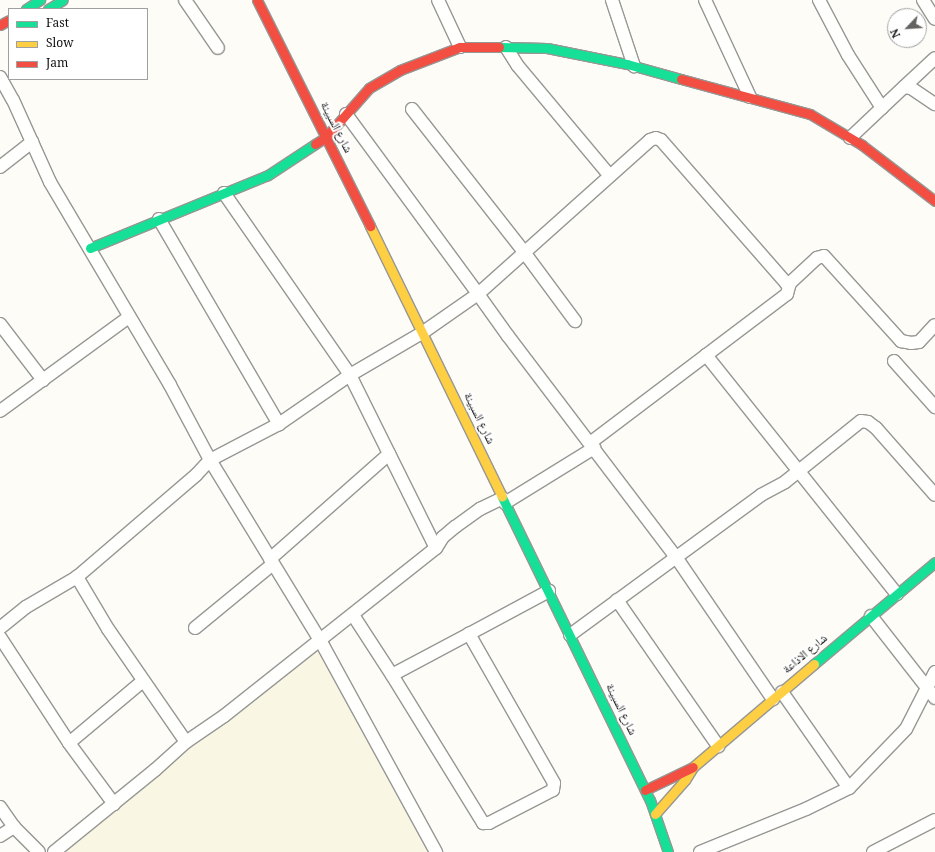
<!DOCTYPE html>
<meta charset="utf-8">
<style>
body{margin:0}
#map{position:relative;width:935px;height:852px;overflow:hidden;background:#fdfcf7;font-family:Georgia,"Noto Naskh Arabic",serif}
div>[style]{position:absolute}
.farmland>*{inset:0;background:#f9f7e4}
.roads{filter:drop-shadow(1px 0 #979795) drop-shadow(-1px 0 #979795) drop-shadow(0 1px #979795) drop-shadow(0 -1px #979795)}
.street>*{height:12px;margin:-6px;padding:0 6px;transform-origin:6px;border-radius:6px;background:#fffffe}
.fast>*{height:9px;margin:-4.5px;padding:0 4.5px;transform-origin:4.5px;border-radius:4.5px;background:#16e098}
.slow>*{height:9px;margin:-4.5px;padding:0 4.5px;transform-origin:4.5px;border-radius:4.5px;background:#ffcf43}
.jam>*{height:9px;margin:-4.5px;padding:0 4.5px;transform-origin:4.5px;border-radius:4.5px;background:#f24e42}
span{translate:-50% -50%;white-space:nowrap;text-align:center;line-height:1.15;-webkit-text-stroke:4px #fff;paint-order:stroke}
.street-label{font-size:12px;color:#111}
.legend{position:absolute;left:8px;top:8px;width:140px;height:72px;box-sizing:border-box;background:#fff;border:1px solid #a0a0a0;margin:0;padding:5px 7px;list-style:none;font-size:12px;color:#111}
.legend li{display:flex;align-items:center;gap:8px;height:20px}
.legend b{width:20px;border:1px solid #a0a0a0}
.north{position:absolute;left:887px;top:8px;width:40px;height:40px;box-sizing:border-box;background:#fff;border:1px solid #a0a0a0;border-radius:50%;rotate:245deg;font-size:11px;font-weight:700;line-height:16px;text-align:center;color:#111}
.north::after{content:'';display:block;margin:auto;width:14px;height:18px;background:#646362;clip-path:polygon(50% 0,100% 100%,50% 72%,0 100%)}
</style>
<div id="map">
<div class="farmland">
<div style="clip-path:polygon(320px 640px,436px 852px,54px 852px)"></div>
</div>
<div class="roads">
<div class="street">
<div style="left:185px;top:0;width:58px;rotate:55.5deg"></div>
<div style="left:438px;top:0;width:52px;rotate:64.9deg"></div>
<div style="left:612px;top:0;width:70px;rotate:71.6deg"></div>
<div style="left:705px;top:0;width:107px;rotate:65.1deg"></div>
<div style="left:819px;top:0;width:62px;rotate:62.2deg"></div>
<div style="left:848px;top:55px;width:63px;rotate:57.3deg"></div>
<div style="left:923px;top:0;width:22px;rotate:58deg"></div>
<div style="left:506px;top:47px;width:22px;rotate:58deg"></div>
<div style="left:518px;top:66px;width:143px;rotate:50.1deg"></div>
<div style="left:0;top:77px;width:26px;rotate:61deg"></div>
<div style="left:13px;top:100px;width:90px;rotate:65.7deg"></div>
<div style="left:50px;top:182px;width:236px;rotate:59.4deg"></div>
<div style="left:170px;top:385px;width:85px;rotate:61.9deg"></div>
<div style="left:210px;top:460px;width:211px;rotate:58.6deg"></div>
<div style="left:320px;top:640px;width:242px;rotate:61.3deg"></div>
<div style="left:904px;top:87px;width:42px;rotate:-43.1deg"></div>
<div style="left:412px;top:109px;width:182px;rotate:51.9deg"></div>
<div style="left:524px;top:252px;width:86px;rotate:53.5deg"></div>
<div style="left:346px;top:114px;width:223px;rotate:53.7deg"></div>
<div style="left:478px;top:294px;width:231px;rotate:-41.8deg"></div>
<div style="left:650px;top:140px;width:6px;rotate:-18deg"></div>
<div style="left:656px;top:138px;width:5px;rotate:22deg"></div>
<div style="left:661px;top:140px;width:190px;rotate:48.8deg"></div>
<div style="left:786px;top:283px;width:4px"></div>
<div style="left:790px;top:283px;width:37px;rotate:-43deg"></div>
<div style="left:817px;top:258px;width:7px;rotate:-16deg"></div>
<div style="left:824px;top:256px;width:115px;rotate:47.8deg"></div>
<div style="left:901px;top:341px;width:10px;rotate:11deg"></div>
<div style="left:911px;top:343px;width:8px;rotate:-7deg"></div>
<div style="left:919px;top:342px;width:23px;rotate:-47deg"></div>
<div style="left:850px;top:138px;width:74px;rotate:-43.4deg"></div>
<div style="left:904px;top:87px;width:7px;rotate:8deg"></div>
<div style="left:911px;top:88px;width:29px;rotate:34deg"></div>
<div style="left:0;top:167px;width:41px;rotate:-38deg"></div>
<div style="left:224px;top:193px;width:221px;rotate:55.3deg"></div>
<div style="left:350px;top:375px;width:83px;rotate:-30.3deg"></div>
<div style="left:422px;top:333px;width:68px;rotate:-34.9deg"></div>
<div style="left:478px;top:294px;width:52px;rotate:54.5deg"></div>
<div style="left:508px;top:336px;width:278px;rotate:52.8deg"></div>
<div style="left:676px;top:557px;width:172px;rotate:55.7deg"></div>
<div style="left:159px;top:219px;width:238px;rotate:59.7deg"></div>
<div style="left:0;top:324px;width:71px;rotate:52.5deg"></div>
<div style="left:706px;top:355px;width:306px;rotate:51.4deg"></div>
<div style="left:894px;top:361px;width:62px;rotate:48.3deg"></div>
<div style="left:0;top:411px;width:160px;rotate:-36.1deg"></div>
<div style="left:590px;top:443px;width:247px;rotate:-37.1deg"></div>
<div style="left:787px;top:294px;width:11px;rotate:-75deg"></div>
<div style="left:505px;top:503px;width:105px;rotate:-31.7deg"></div>
<div style="left:270px;top:559px;width:159px;rotate:-41.4deg"></div>
<div style="left:617px;top:600px;width:178px;rotate:55.3deg"></div>
<div style="left:353px;top:615px;width:72px;rotate:57deg"></div>
<div style="left:392px;top:675px;width:174px;rotate:58.4deg"></div>
<div style="left:483px;top:823px;width:6px"></div>
<div style="left:489px;top:823px;width:72px;rotate:-27.3deg"></div>
<div style="left:553px;top:790px;width:7px;rotate:-82deg"></div>
<div style="left:554px;top:783px;width:172px;rotate:-119.7deg"></div>
<div style="left:469px;top:634px;width:87px;rotate:152deg"></div>
<div style="left:871px;top:616px;width:104px;rotate:52deg"></div>
<div style="left:0;top:628px;width:33px;rotate:-39deg"></div>
<div style="left:26px;top:607px;width:59px;rotate:-30.5deg"></div>
<div style="left:195px;top:628px;width:101px;rotate:-39.4deg"></div>
<div style="left:469px;top:634px;width:91px;rotate:-28.3deg"></div>
<div style="left:570px;top:635px;width:237px;rotate:-36.2deg"></div>
<div style="left:761px;top:495px;width:27px;rotate:-28deg"></div>
<div style="left:785px;top:482px;width:97px;rotate:-38.8deg"></div>
<div style="left:861px;top:421px;width:7px;rotate:8deg"></div>
<div style="left:868px;top:422px;width:10px;rotate:37deg"></div>
<div style="left:876px;top:428px;width:89px;rotate:48.6deg"></div>
<div style="left:0;top:637px;width:126px;rotate:56.9deg"></div>
<div style="left:69px;top:743px;width:76px;rotate:53.6deg"></div>
<div style="left:782px;top:692px;width:117px;rotate:55.1deg"></div>
<div style="left:186px;top:742px;width:137px;rotate:-124.6deg"></div>
<div style="left:108px;top:629px;width:61px;rotate:-120.8deg"></div>
<div style="left:77px;top:577px;width:157px;rotate:-40.6deg"></div>
<div style="left:196px;top:475px;width:21px;rotate:-47deg"></div>
<div style="left:210px;top:460px;width:78px;rotate:-27.6deg"></div>
<div style="left:279px;top:424px;width:86px;rotate:-34.6deg"></div>
<div style="left:350px;top:375px;width:193px;rotate:63.6deg"></div>
<div style="left:69px;top:743px;width:97px;rotate:-40deg"></div>
<div style="left:0;top:807px;width:24px;rotate:55deg"></div>
<div style="left:14px;top:827px;width:35px;rotate:45deg"></div>
<div style="left:0;top:836px;width:17px;rotate:-33deg"></div>
<div style="left:54px;top:852px;width:130px;rotate:-39.1deg"></div>
<div style="left:155px;top:770px;width:42px;rotate:-42.1deg"></div>
<div style="left:186px;top:742px;width:46px;rotate:-34.4deg"></div>
<div style="left:224px;top:716px;width:270px;rotate:-38.4deg"></div>
<div style="left:436px;top:548px;width:13px;rotate:-58deg"></div>
<div style="left:443px;top:537px;width:16px;rotate:-40deg"></div>
<div style="left:455px;top:527px;width:31px;rotate:-36deg"></div>
<div style="left:480px;top:509px;width:25px;rotate:-26deg"></div>
<div style="left:700px;top:852px;width:114px;rotate:-22.1deg"></div>
<div style="left:806px;top:809px;width:48px;rotate:-26deg"></div>
<div style="left:849px;top:788px;width:82px;rotate:-46deg"></div>
<div style="left:906px;top:729px;width:64px;rotate:-63deg"></div>
<div style="left:873px;top:852px;width:70px;rotate:-27.3deg"></div>
</div>
<div class="fast">
<div style="left:26px;top:9px;width:17px;rotate:-33deg"></div>
<div style="left:48px;top:9px;width:17px;rotate:-31deg"></div>
<div style="left:499px;top:47px;width:48px;rotate:1.2deg"></div>
<div style="left:547px;top:48px;width:82px;rotate:11.3deg"></div>
<div style="left:627px;top:64px;width:56px;rotate:15.5deg"></div>
<div style="left:90px;top:248px;width:192px;rotate:-22.3deg"></div>
<div style="left:268px;top:175px;width:56px;rotate:-33.4deg"></div>
<div style="left:502px;top:497px;width:337px;rotate:64deg"></div>
<div style="left:650px;top:800px;width:55px;rotate:70.9deg"></div>
<div style="left:814px;top:664px;width:158px;rotate:-40.1deg"></div>
</div>
<div class="slow">
<div style="left:370px;top:226px;width:301px;rotate:64deg"></div>
<div style="left:655px;top:814px;width:45px;rotate:-48.6deg"></div>
<div style="left:685px;top:780px;width:15px;rotate:-58deg"></div>
<div style="left:693px;top:767px;width:159px;rotate:-40.4deg"></div>
</div>
<div class="jam">
<div style="left:257px;top:0;width:253px;rotate:63.4deg"></div>
<div style="left:0;top:25px;width:10px;rotate:-29deg"></div>
<div style="left:681px;top:79px;width:134px;rotate:15.2deg"></div>
<div style="left:810px;top:114px;width:61px;rotate:30.8deg"></div>
<div style="left:862px;top:145px;width:92px;rotate:37.5deg"></div>
<div style="left:315px;top:144px;width:13px;rotate:-32deg"></div>
<div style="left:326px;top:137px;width:65px;rotate:-48.7deg"></div>
<div style="left:369px;top:88px;width:36px;rotate:-30deg"></div>
<div style="left:400px;top:70px;width:64px;rotate:-21deg"></div>
<div style="left:460px;top:47px;width:39px"></div>
<div style="left:645px;top:790px;width:53px;rotate:-25.6deg"></div>
</div>
</div>
<div class="street-label">
<span style="left:335px;top:128px;rotate:63deg">شارع السبينة</span>
<span style="left:478px;top:419px;rotate:64deg">شارع السبينة</span>
<span style="left:806px;top:655px;rotate:-40deg">شارع الاذاعة</span>
<span style="left:620px;top:710px;rotate:64deg">شارع السبينة</span>
</div>
<ul class="legend">
<li><b style="height:5px;background:#16e098"></b>Fast</li>
<li><b style="height:5px;background:#ffcf43"></b>Slow</li>
<li><b style="height:5px;background:#f24e42"></b>Jam</li>
</ul>
<div class="north">N</div>
</div>
